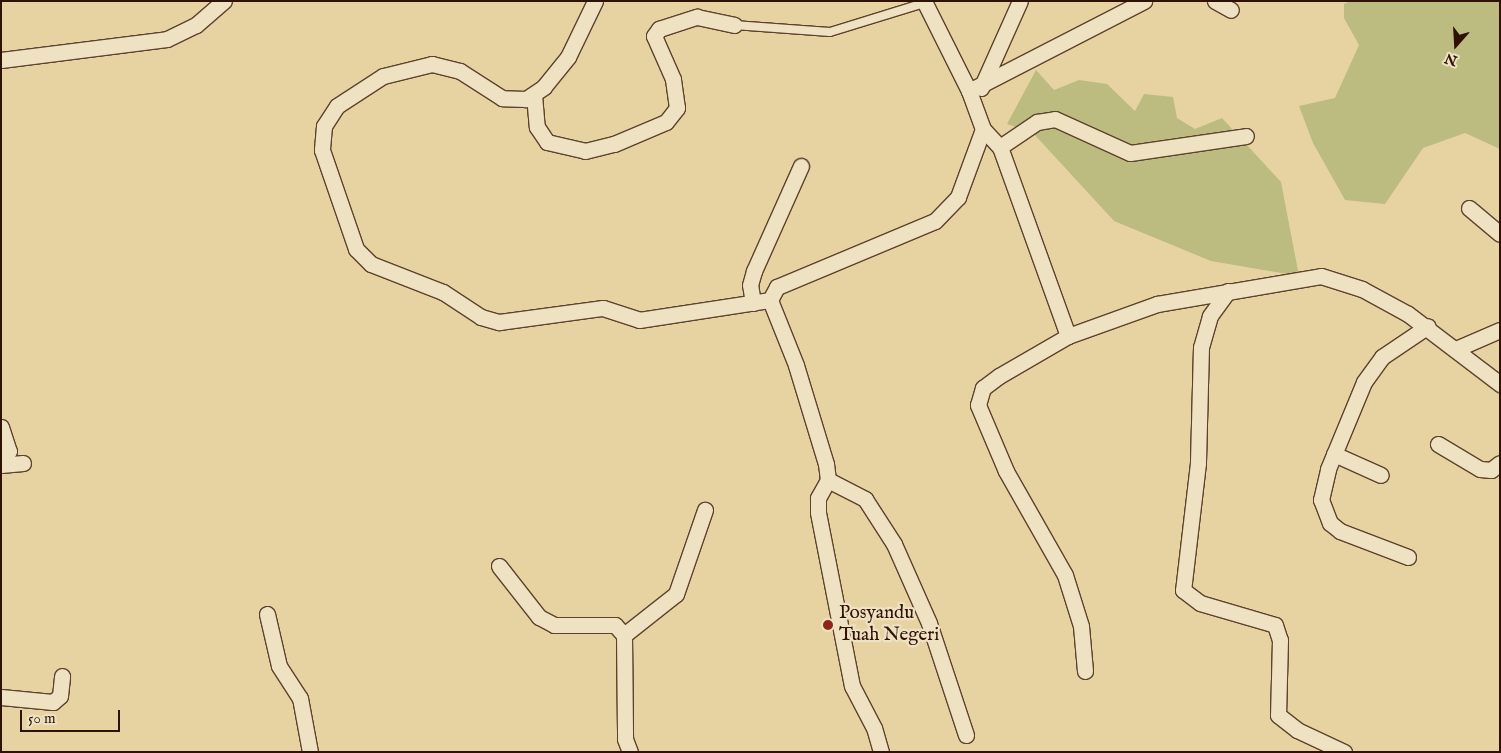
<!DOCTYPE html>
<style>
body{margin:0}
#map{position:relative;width:1501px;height:753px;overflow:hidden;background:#e7d3a2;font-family:"IM FELL English",serif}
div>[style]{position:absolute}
.green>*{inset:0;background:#bcbb80}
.roads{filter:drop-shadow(1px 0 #5d422c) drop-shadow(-1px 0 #5d422c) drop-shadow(0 1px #5d422c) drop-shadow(0 -1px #5d422c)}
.service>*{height:8px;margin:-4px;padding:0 4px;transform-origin:4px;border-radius:4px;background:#efe2c3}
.minor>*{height:15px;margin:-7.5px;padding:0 7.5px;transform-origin:7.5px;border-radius:7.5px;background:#efe2c3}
.dots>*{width:14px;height:14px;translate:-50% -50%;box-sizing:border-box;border:2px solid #efe2c3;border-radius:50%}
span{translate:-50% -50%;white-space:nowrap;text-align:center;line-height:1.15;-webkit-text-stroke:4.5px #efe2c3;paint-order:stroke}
.poi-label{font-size:19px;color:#2f1205}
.left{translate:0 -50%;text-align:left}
.frame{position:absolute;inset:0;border:2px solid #2f1205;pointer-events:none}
.north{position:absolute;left:1431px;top:20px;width:50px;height:50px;-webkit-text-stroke:4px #efe2c3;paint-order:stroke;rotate:199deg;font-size:14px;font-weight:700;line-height:20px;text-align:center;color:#2f1205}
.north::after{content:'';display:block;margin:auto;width:18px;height:22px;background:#2f1205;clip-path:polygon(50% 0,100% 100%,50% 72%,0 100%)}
.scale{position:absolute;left:20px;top:710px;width:100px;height:22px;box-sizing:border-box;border:2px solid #2f1205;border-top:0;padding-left:6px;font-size:15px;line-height:18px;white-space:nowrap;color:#2f1205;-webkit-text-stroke:4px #efe2c3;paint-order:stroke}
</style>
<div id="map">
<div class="green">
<div style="clip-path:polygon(1350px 1px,1500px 1px,1500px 149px,1465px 133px,1423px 148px,1385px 204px,1345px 200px,1313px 143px,1299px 106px,1335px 98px,1359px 45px,1344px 18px,1344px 4px)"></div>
<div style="clip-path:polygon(1036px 70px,1054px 90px,1079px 80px,1107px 84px,1135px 111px,1144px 94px,1173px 97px,1177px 118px,1195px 129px,1222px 118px,1281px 182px,1299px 276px,1211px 261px,1114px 221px,1033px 133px,1007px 124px)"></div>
</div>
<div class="roads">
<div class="service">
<div style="left:734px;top:25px;width:96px;rotate:4.2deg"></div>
<div style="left:830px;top:32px;width:98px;rotate:-17.1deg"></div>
</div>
<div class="minor">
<div style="left:595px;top:1px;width:62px;rotate:115.7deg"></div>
<div style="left:568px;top:57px;width:38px;rotate:129deg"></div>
<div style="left:544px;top:87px;width:22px;rotate:146deg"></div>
<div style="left:526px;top:99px;width:24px;rotate:-178deg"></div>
<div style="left:502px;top:98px;width:50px;rotate:-147.3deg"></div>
<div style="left:460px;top:71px;width:29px;rotate:-166deg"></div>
<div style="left:432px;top:64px;width:50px;rotate:166.2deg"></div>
<div style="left:383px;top:76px;width:55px;rotate:146.9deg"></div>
<div style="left:337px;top:106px;width:24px;rotate:123deg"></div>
<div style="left:324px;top:126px;width:24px;rotate:95deg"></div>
<div style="left:322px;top:150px;width:105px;rotate:71deg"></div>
<div style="left:356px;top:249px;width:21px;rotate:45deg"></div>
<div style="left:371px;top:264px;width:77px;rotate:21.3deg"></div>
<div style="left:443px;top:292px;width:45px;rotate:33.3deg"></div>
<div style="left:481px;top:317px;width:19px;rotate:16deg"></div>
<div style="left:499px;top:322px;width:105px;rotate:-7.7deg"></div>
<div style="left:603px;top:308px;width:38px;rotate:18deg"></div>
<div style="left:639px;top:320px;width:133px;rotate:-8.7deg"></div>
<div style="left:924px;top:1px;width:101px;rotate:63.4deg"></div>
<div style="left:969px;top:91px;width:40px;rotate:69.8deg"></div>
<div style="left:983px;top:129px;width:25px;rotate:47deg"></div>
<div style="left:1000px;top:147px;width:201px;rotate:70.2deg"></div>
<div style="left:1215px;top:1px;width:18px;rotate:29deg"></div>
<div style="left:1px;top:60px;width:167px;rotate:-7.2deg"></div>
<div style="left:167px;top:39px;width:32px;rotate:-26deg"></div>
<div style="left:196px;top:25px;width:37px;rotate:-41deg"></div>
<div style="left:981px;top:88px;width:95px;rotate:-65.9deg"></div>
<div style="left:969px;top:91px;width:197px;rotate:-27.2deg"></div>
<div style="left:534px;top:95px;width:32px;rotate:85deg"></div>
<div style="left:537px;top:127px;width:18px;rotate:56deg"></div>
<div style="left:547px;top:142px;width:39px;rotate:13deg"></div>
<div style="left:585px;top:151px;width:30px;rotate:-14deg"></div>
<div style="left:614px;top:144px;width:56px;rotate:-22.9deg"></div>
<div style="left:666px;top:122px;width:18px;rotate:-52deg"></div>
<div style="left:677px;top:108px;width:29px;rotate:-98deg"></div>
<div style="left:673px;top:79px;width:47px;rotate:-113.8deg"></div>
<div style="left:654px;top:36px;width:9px;rotate:-54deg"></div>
<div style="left:659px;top:29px;width:40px;rotate:-18deg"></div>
<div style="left:697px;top:17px;width:38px;rotate:12deg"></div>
<div style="left:1000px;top:147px;width:45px;rotate:-34deg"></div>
<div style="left:1037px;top:122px;width:18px;rotate:-9deg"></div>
<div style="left:1055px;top:119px;width:82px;rotate:24.4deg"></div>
<div style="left:1130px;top:153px;width:117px;rotate:-8.3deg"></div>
<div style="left:1469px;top:208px;width:40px;rotate:40deg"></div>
<div style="left:1228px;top:291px;width:31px;rotate:126deg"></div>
<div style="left:1210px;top:316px;width:32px;rotate:106deg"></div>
<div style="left:1201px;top:347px;width:116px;rotate:91.5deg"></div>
<div style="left:1198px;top:463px;width:128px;rotate:96.7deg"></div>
<div style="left:1183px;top:590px;width:21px;rotate:37deg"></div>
<div style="left:1200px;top:603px;width:78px;rotate:16.3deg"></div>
<div style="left:1275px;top:625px;width:16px;rotate:72deg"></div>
<div style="left:1280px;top:640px;width:75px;rotate:91.5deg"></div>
<div style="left:1278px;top:715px;width:24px;rotate:38deg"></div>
<div style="left:1297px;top:730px;width:52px;rotate:25.1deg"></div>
<div style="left:753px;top:303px;width:18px;rotate:-99deg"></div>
<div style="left:750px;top:285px;width:15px;rotate:-74deg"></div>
<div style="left:754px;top:271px;width:115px;rotate:-65.9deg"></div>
<div style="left:1456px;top:349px;width:48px;rotate:-23.4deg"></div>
<div style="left:1px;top:427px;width:25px;rotate:72deg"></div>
<div style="left:9px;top:451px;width:15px;rotate:122deg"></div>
<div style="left:1438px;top:444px;width:49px;rotate:30.8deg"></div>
<div style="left:1480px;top:469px;width:11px;rotate:5deg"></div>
<div style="left:1491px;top:470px;width:11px;rotate:-38deg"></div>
<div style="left:1334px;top:454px;width:51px;rotate:24.1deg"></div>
<div style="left:1px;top:465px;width:22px;rotate:-5deg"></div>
<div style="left:828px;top:480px;width:42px;rotate:27.2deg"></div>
<div style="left:865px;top:499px;width:54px;rotate:57.2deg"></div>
<div style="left:894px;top:544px;width:86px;rotate:66.1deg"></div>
<div style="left:929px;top:623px;width:118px;rotate:71.7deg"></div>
<div style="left:1408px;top:557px;width:73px;rotate:-159.1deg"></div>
<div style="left:1340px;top:531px;width:13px;rotate:-141deg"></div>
<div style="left:1330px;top:523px;width:25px;rotate:-111deg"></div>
<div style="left:1321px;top:500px;width:32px;rotate:-77deg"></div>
<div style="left:1328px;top:469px;width:94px;rotate:-67.5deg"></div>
<div style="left:1364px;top:382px;width:31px;rotate:-54deg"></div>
<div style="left:1382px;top:357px;width:55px;rotate:-34deg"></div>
<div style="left:499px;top:566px;width:65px;rotate:51.9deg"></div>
<div style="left:539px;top:617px;width:17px;rotate:28deg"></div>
<div style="left:554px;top:625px;width:61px"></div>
<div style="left:615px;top:625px;width:13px;rotate:48deg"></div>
<div style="left:624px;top:635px;width:104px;rotate:89.4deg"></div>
<div style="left:625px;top:739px;width:14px;rotate:69deg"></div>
<div style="left:267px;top:614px;width:53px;rotate:77deg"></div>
<div style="left:279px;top:666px;width:38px;rotate:57deg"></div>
<div style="left:300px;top:698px;width:55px;rotate:79.5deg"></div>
<div style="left:624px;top:635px;width:66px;rotate:-38.3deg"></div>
<div style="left:676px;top:594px;width:89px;rotate:-71deg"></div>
<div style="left:1085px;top:671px;width:45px;rotate:-95.1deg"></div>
<div style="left:1081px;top:626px;width:53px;rotate:-107.4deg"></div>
<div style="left:1065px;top:575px;width:120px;rotate:-119.6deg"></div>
<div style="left:1006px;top:471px;width:72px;rotate:-113deg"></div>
<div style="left:978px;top:405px;width:18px;rotate:-74deg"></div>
<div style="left:983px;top:388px;width:20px;rotate:-37deg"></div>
<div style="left:999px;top:376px;width:80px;rotate:-30.1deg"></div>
<div style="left:1068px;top:336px;width:95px;rotate:-19.8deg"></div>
<div style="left:1157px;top:304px;width:166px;rotate:-9.7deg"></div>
<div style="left:1321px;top:276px;width:43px;rotate:17.6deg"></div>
<div style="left:1362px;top:289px;width:52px;rotate:28.5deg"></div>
<div style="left:1408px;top:314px;width:116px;rotate:37.3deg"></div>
<div style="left:1px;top:697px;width:52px;rotate:5.5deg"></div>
<div style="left:53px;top:702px;width:9px;rotate:-41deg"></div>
<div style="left:60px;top:696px;width:20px;rotate:-84deg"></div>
<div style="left:881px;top:752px;width:25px;rotate:-106deg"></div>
<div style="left:874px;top:728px;width:47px;rotate:-117.6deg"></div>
<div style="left:852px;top:686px;width:177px;rotate:-101.1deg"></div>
<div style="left:818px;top:512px;width:14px;rotate:-90deg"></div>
<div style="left:818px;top:498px;width:21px;rotate:-61deg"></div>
<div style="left:828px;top:480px;width:16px;rotate:-97deg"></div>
<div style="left:826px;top:464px;width:103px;rotate:-106.9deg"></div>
<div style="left:796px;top:365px;width:70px;rotate:-111.8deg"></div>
<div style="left:770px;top:300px;width:15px;rotate:-62deg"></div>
<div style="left:777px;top:287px;width:171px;rotate:-22.7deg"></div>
<div style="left:935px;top:221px;width:33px;rotate:-46deg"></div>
<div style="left:958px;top:197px;width:72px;rotate:-69.8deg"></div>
</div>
</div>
<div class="dots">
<div style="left:828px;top:625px;background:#8f2418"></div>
</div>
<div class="poi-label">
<span class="left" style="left:839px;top:625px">Posyandu<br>Tuah Negeri</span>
</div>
<div class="frame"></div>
<div class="north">N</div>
<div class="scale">50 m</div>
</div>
